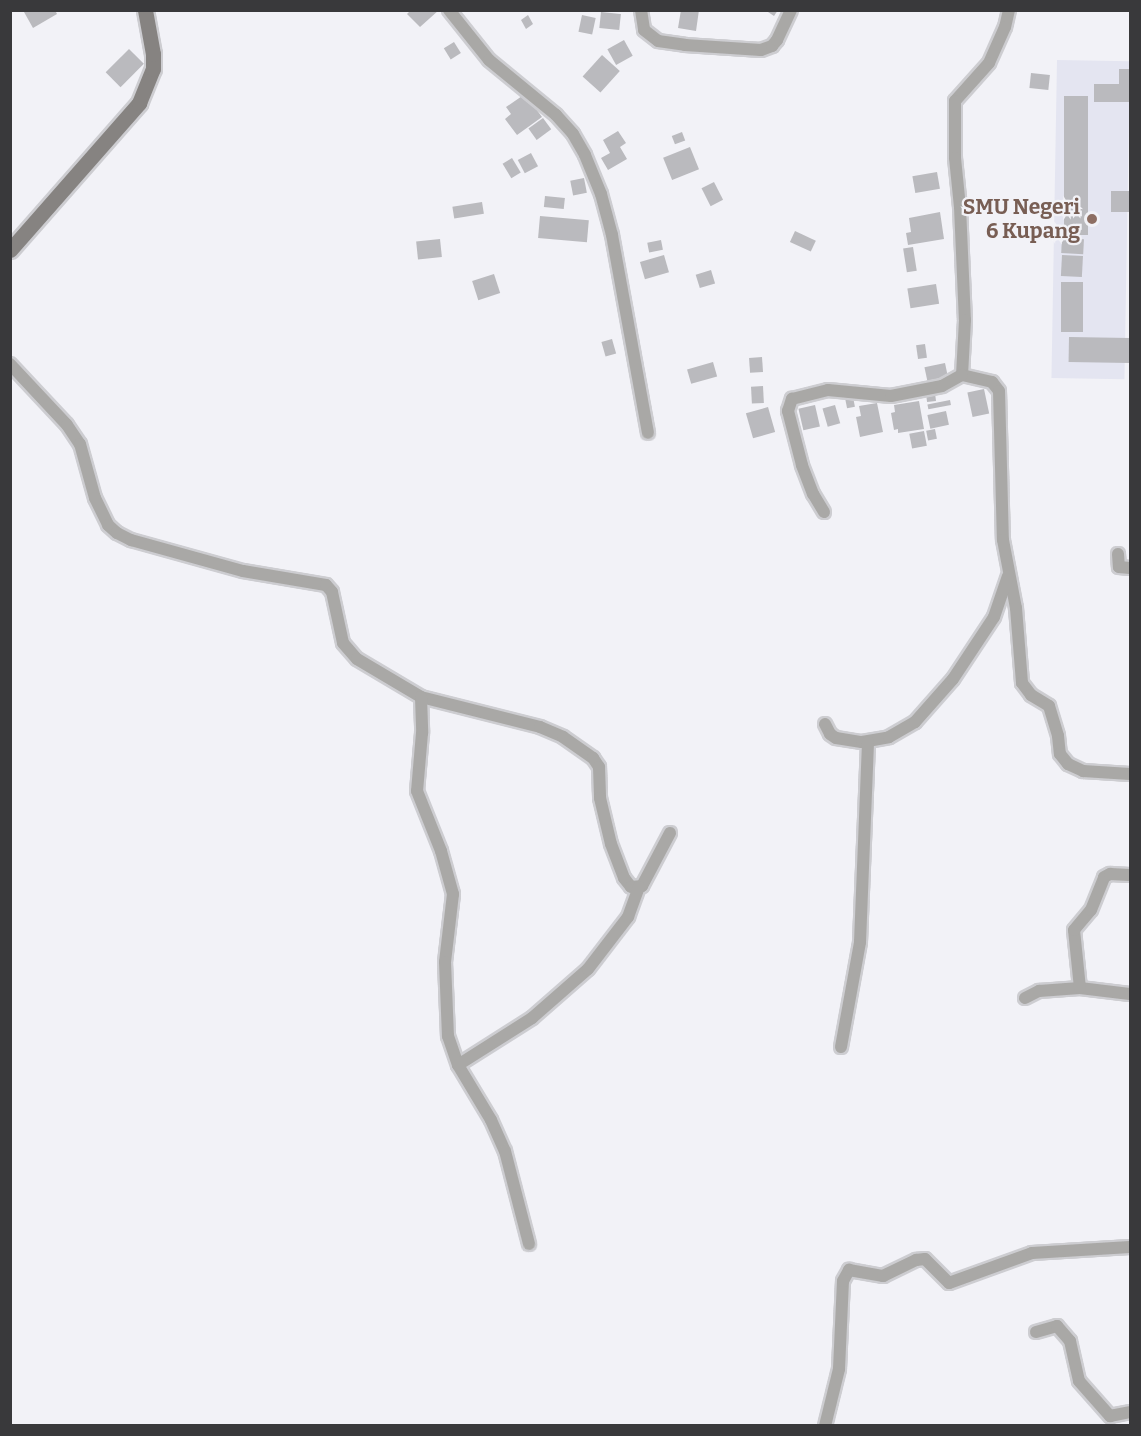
<!DOCTYPE html>
<style>
body{margin:0}
#map{position:relative;width:1141px;height:1436px;overflow:hidden;background:#f2f2f7;font-family:Bitter,serif}
div>[style]{position:absolute}
.built>*{inset:0;background:#e4e5f1;transform-origin:0 0}
.building>*{inset:0;background:#bababe;transform-origin:0 0}
.roads{filter:drop-shadow(2px 0 #cdcdd1) drop-shadow(-2px 0 #cdcdd1) drop-shadow(0 2px #cdcdd1) drop-shadow(0 -2px #cdcdd1)}
.street>*{height:12px;margin:-6px;padding:0 6px;transform-origin:6px;border-radius:6px;background:#a9a8a6}
.secondary>*{height:15px;margin:-7.5px;padding:0 7.5px;transform-origin:7.5px;border-radius:7.5px;background:#868381}
.dots>*{width:16px;height:16px;translate:-50% -50%;box-sizing:border-box;border:3px solid #f2f2f7;border-radius:50%}
span{translate:-50% -50%;white-space:nowrap;text-align:center;line-height:1.15;-webkit-text-stroke:4.5px #f2f2f7;paint-order:stroke}
.education-label{font-size:21px;color:#785e54;font-weight:700}
.right{translate:-100% -50%;text-align:right}
.frame{position:absolute;inset:0;border:12px solid #39393b;pointer-events:none}
</style>
<div id="map">
<div class="built">
<div style="left:1057px;top:60px;width:73px;height:318px;rotate:1deg"></div>
</div>
<div class="building">
<div style="clip-path:polygon(27px 10px,55px 10px,57px 14px,33px 28px,24px 12px)"></div>
<div style="clip-path:polygon(411px 10px,439px 10px,420px 27px,407px 14px)"></div>
<div style="clip-path:polygon(681px 10px,699px 10px,696px 31px,678px 28px)"></div>
<div style="clip-path:polygon(765px 10px,778px 10px,774px 16px)"></div>
<div style="left:601px;top:12px;width:20px;height:16px;rotate:6deg"></div>
<div style="clip-path:polygon(528px 15px,533px 24px,526px 29px,521px 20px)"></div>
<div style="left:582px;top:15px;width:14px;height:17px;rotate:12deg"></div>
<div style="left:624px;top:40px;width:18px;height:19px;rotate:61deg"></div>
<div style="left:454px;top:42px;width:13px;height:12px;rotate:58deg"></div>
<div style="left:129px;top:49px;width:21px;height:33px;rotate:45deg"></div>
<div style="left:602px;top:55px;width:24px;height:29px;rotate:42deg"></div>
<div style="clip-path:polygon(1119px 69px,1130px 69px,1130px 102px,1094px 102px,1094px 84px,1119px 84px)"></div>
<div style="left:1031px;top:73px;width:19px;height:15px;rotate:6deg"></div>
<div style="clip-path:polygon(525px 94px,542px 117px,517px 135px,505px 119px,511px 114px,506px 107px)"></div>
<div style="left:1064px;top:96px;width:24px;height:139px"></div>
<div style="left:543px;top:118px;width:14px;height:18px;rotate:54deg"></div>
<div style="clip-path:polygon(618px 131px,626px 143px,620px 147px,627px 159px,608px 170px,601px 158px,610px 153px,603px 140px)"></div>
<div style="left:682px;top:132px;width:9px;height:11px;rotate:69deg"></div>
<div style="left:690px;top:147px;width:24px;height:29px;rotate:68deg"></div>
<div style="left:531px;top:153px;width:15px;height:15px;rotate:62deg"></div>
<div style="left:512px;top:158px;width:17px;height:11px;rotate:59deg"></div>
<div style="left:937px;top:172px;width:17px;height:25px;rotate:80deg"></div>
<div style="left:584px;top:178px;width:15px;height:14px;rotate:79deg"></div>
<div style="left:714px;top:182px;width:20px;height:14px;rotate:63deg"></div>
<div style="left:1111px;top:191px;width:19px;height:21px"></div>
<div style="left:545px;top:196px;width:20px;height:11px;rotate:6deg"></div>
<div style="left:482px;top:202px;width:12px;height:30px;rotate:81deg"></div>
<div style="clip-path:polygon(940px 212px,944px 239px,908px 245px,906px 233px,911px 232px,909px 218px)"></div>
<div style="left:540px;top:216px;width:49px;height:22px;rotate:5deg"></div>
<div style="left:795px;top:231px;width:23px;height:12px;rotate:25deg"></div>
<div style="left:1062px;top:238px;width:22px;height:15px;rotate:3deg"></div>
<div style="left:440px;top:239px;width:18px;height:24px;rotate:84deg"></div>
<div style="left:661px;top:240px;width:10px;height:14px;rotate:79deg"></div>
<div style="left:913px;top:247px;width:24px;height:10px;rotate:81deg"></div>
<div style="left:664px;top:255px;width:18px;height:25px;rotate:74deg"></div>
<div style="left:1062px;top:255px;width:21px;height:21px;rotate:3deg"></div>
<div style="left:711px;top:270px;width:14px;height:16px;rotate:73deg"></div>
<div style="left:494px;top:274px;width:20px;height:23px;rotate:72deg"></div>
<div style="left:1061px;top:282px;width:22px;height:50px"></div>
<div style="left:936px;top:284px;width:20px;height:29px;rotate:81deg"></div>
<div style="left:1069px;top:337px;width:61px;height:25px;rotate:1deg"></div>
<div style="left:612px;top:339px;width:15px;height:11px;rotate:74deg"></div>
<div style="left:925px;top:344px;width:14px;height:9px;rotate:82deg"></div>
<div style="left:762px;top:357px;width:15px;height:13px;rotate:86deg"></div>
<div style="left:713px;top:362px;width:15px;height:27px;rotate:74deg"></div>
<div style="left:945px;top:363px;width:14px;height:21px;rotate:78deg"></div>
<div style="left:763px;top:386px;width:17px;height:12px;rotate:87deg"></div>
<div style="left:984px;top:389px;width:25px;height:17px;rotate:78deg"></div>
<div style="left:935px;top:393px;width:8px;height:9px;rotate:83deg"></div>
<div style="left:853px;top:397px;width:10px;height:8px;rotate:79deg"></div>
<div style="left:950px;top:400px;width:5px;height:23px;rotate:79deg"></div>
<div style="clip-path:polygon(919px 401px,924px 429px,898px 433px,898px 429px,894px 430px,891px 413px,895px 412px,894px 405px)"></div>
<div style="clip-path:polygon(877px 403px,883px 432px,860px 437px,856px 417px,861px 416px,859px 406px)"></div>
<div style="left:815px;top:405px;width:22px;height:17px;rotate:77deg"></div>
<div style="left:835px;top:405px;width:19px;height:13px;rotate:74deg"></div>
<div style="left:768px;top:407px;width:26px;height:23px;rotate:74deg"></div>
<div style="left:946px;top:411px;width:14px;height:19px;rotate:78deg"></div>
<div style="left:935px;top:429px;width:10px;height:9px;rotate:79deg"></div>
<div style="left:924px;top:431px;width:15px;height:15px;rotate:79deg"></div>
</div>
<div class="roads">
<div class="street">
<div style="left:449px;top:10px;width:64px;rotate:51.3deg"></div>
<div style="left:489px;top:60px;width:87px;rotate:39.4deg"></div>
<div style="left:556px;top:115px;width:25px;rotate:48deg"></div>
<div style="left:573px;top:134px;width:24px;rotate:60deg"></div>
<div style="left:585px;top:155px;width:42px;rotate:67.7deg"></div>
<div style="left:601px;top:194px;width:42px;rotate:75deg"></div>
<div style="left:612px;top:235px;width:201px;rotate:79.7deg"></div>
<div style="left:641px;top:10px;width:20px;rotate:81deg"></div>
<div style="left:644px;top:30px;width:18px;rotate:38deg"></div>
<div style="left:658px;top:41px;width:27px;rotate:8deg"></div>
<div style="left:685px;top:45px;width:76px;rotate:3.8deg"></div>
<div style="left:761px;top:50px;width:12px;rotate:-20deg"></div>
<div style="left:772px;top:46px;width:8px;rotate:-50deg"></div>
<div style="left:777px;top:40px;width:33px;rotate:-65deg"></div>
<div style="left:1009px;top:10px;width:17px;rotate:103deg"></div>
<div style="left:1005px;top:27px;width:39px;rotate:114deg"></div>
<div style="left:989px;top:63px;width:51px;rotate:131.8deg"></div>
<div style="left:955px;top:101px;width:57px;rotate:90deg"></div>
<div style="left:955px;top:158px;width:49px;rotate:84.2deg"></div>
<div style="left:960px;top:207px;width:113px;rotate:87.5deg"></div>
<div style="left:965px;top:320px;width:55px;rotate:93.1deg"></div>
<div style="left:962px;top:375px;width:31px;rotate:13deg"></div>
<div style="left:992px;top:382px;width:11px;rotate:52deg"></div>
<div style="left:999px;top:391px;width:149px;rotate:88.5deg"></div>
<div style="left:1003px;top:540px;width:69px;rotate:79.2deg"></div>
<div style="left:1016px;top:608px;width:75px;rotate:85.4deg"></div>
<div style="left:1022px;top:683px;width:15px;rotate:53deg"></div>
<div style="left:1031px;top:695px;width:21px;rotate:31deg"></div>
<div style="left:1049px;top:706px;width:31px;rotate:73deg"></div>
<div style="left:1058px;top:736px;width:18px;rotate:84deg"></div>
<div style="left:1060px;top:754px;width:13px;rotate:51deg"></div>
<div style="left:1068px;top:764px;width:17px;rotate:25deg"></div>
<div style="left:1083px;top:771px;width:47px;rotate:3.7deg"></div>
<div style="left:10px;top:364px;width:83px;rotate:46.9deg"></div>
<div style="left:67px;top:425px;width:23px;rotate:56deg"></div>
<div style="left:80px;top:444px;width:56px;rotate:74.5deg"></div>
<div style="left:95px;top:498px;width:30px;rotate:64deg"></div>
<div style="left:108px;top:525px;width:12px;rotate:42deg"></div>
<div style="left:117px;top:533px;width:16px;rotate:27deg"></div>
<div style="left:131px;top:540px;width:116px;rotate:15.5deg"></div>
<div style="left:243px;top:571px;width:84px;rotate:9.6deg"></div>
<div style="left:326px;top:585px;width:9px;rotate:49deg"></div>
<div style="left:332px;top:592px;width:52px;rotate:77.8deg"></div>
<div style="left:343px;top:643px;width:21px;rotate:49deg"></div>
<div style="left:357px;top:659px;width:74px;rotate:30.7deg"></div>
<div style="left:421px;top:697px;width:123px;rotate:14.1deg"></div>
<div style="left:540px;top:727px;width:25px;rotate:23deg"></div>
<div style="left:563px;top:737px;width:37px;rotate:35deg"></div>
<div style="left:593px;top:758px;width:11px;rotate:56deg"></div>
<div style="left:599px;top:767px;width:31px;rotate:88deg"></div>
<div style="left:600px;top:798px;width:47px;rotate:76.6deg"></div>
<div style="left:611px;top:844px;width:36px;rotate:69deg"></div>
<div style="left:624px;top:878px;width:11px;rotate:52deg"></div>
<div style="left:631px;top:887px;width:11px;rotate:-5deg"></div>
<div style="left:642px;top:886px;width:60px;rotate:-62.2deg"></div>
<div style="left:824px;top:512px;width:21px;rotate:-121deg"></div>
<div style="left:813px;top:494px;width:31px;rotate:-111deg"></div>
<div style="left:802px;top:465px;width:56px;rotate:-104.5deg"></div>
<div style="left:788px;top:411px;width:13px;rotate:-72deg"></div>
<div style="left:792px;top:399px;width:37px;rotate:-14deg"></div>
<div style="left:828px;top:390px;width:63px;rotate:5.4deg"></div>
<div style="left:891px;top:396px;width:52px;rotate:-11.1deg"></div>
<div style="left:942px;top:386px;width:23px;rotate:-29deg"></div>
<div style="left:1118px;top:554px;width:13px;rotate:86deg"></div>
<div style="left:1119px;top:567px;width:11px;rotate:5deg"></div>
<div style="left:421px;top:697px;width:36px;rotate:88deg"></div>
<div style="left:422px;top:733px;width:58px;rotate:94.9deg"></div>
<div style="left:417px;top:791px;width:65px;rotate:68.2deg"></div>
<div style="left:441px;top:851px;width:45px;rotate:74.4deg"></div>
<div style="left:453px;top:894px;width:68px;rotate:96.7deg"></div>
<div style="left:445px;top:962px;width:74px;rotate:87.7deg"></div>
<div style="left:448px;top:1036px;width:31px;rotate:71deg"></div>
<div style="left:458px;top:1065px;width:64px;rotate:59deg"></div>
<div style="left:491px;top:1120px;width:34px;rotate:66deg"></div>
<div style="left:505px;top:1151px;width:96px;rotate:75.5deg"></div>
<div style="left:825px;top:724px;width:11px;rotate:63deg"></div>
<div style="left:830px;top:734px;width:7px;rotate:34deg"></div>
<div style="left:836px;top:738px;width:26px;rotate:9deg"></div>
<div style="left:862px;top:742px;width:27px;rotate:-10deg"></div>
<div style="left:889px;top:737px;width:30px;rotate:-30deg"></div>
<div style="left:915px;top:722px;width:57px;rotate:-48.5deg"></div>
<div style="left:953px;top:679px;width:74px;rotate:-56.5deg"></div>
<div style="left:994px;top:617px;width:43px;rotate:-71.1deg"></div>
<div style="left:1080px;top:988px;width:50px;rotate:6.8deg"></div>
<div style="left:1025px;top:998px;width:16px;rotate:-27deg"></div>
<div style="left:1039px;top:991px;width:41px;rotate:-4.2deg"></div>
<div style="left:1080px;top:988px;width:58px;rotate:-95.9deg"></div>
<div style="left:1074px;top:930px;width:26px;rotate:-50deg"></div>
<div style="left:1091px;top:910px;width:35px;rotate:-68deg"></div>
<div style="left:1104px;top:877px;width:7px;rotate:-27deg"></div>
<div style="left:1110px;top:874px;width:20px;rotate:3deg"></div>
<div style="left:841px;top:1047px;width:107px;rotate:-79.7deg"></div>
<div style="left:860px;top:942px;width:200px;rotate:-87.7deg"></div>
<div style="left:458px;top:1065px;width:88px;rotate:-32.4deg"></div>
<div style="left:532px;top:1018px;width:74px;rotate:-41.2deg"></div>
<div style="left:588px;top:969px;width:66px;rotate:-52.4deg"></div>
<div style="left:628px;top:917px;width:32px;rotate:-70deg"></div>
<div style="left:1036px;top:1332px;width:22px;rotate:-16deg"></div>
<div style="left:1057px;top:1326px;width:20px;rotate:49deg"></div>
<div style="left:1070px;top:1341px;width:41px;rotate:77.3deg"></div>
<div style="left:1079px;top:1381px;width:47px;rotate:48.5deg"></div>
<div style="left:1110px;top:1416px;width:20px;rotate:-11deg"></div>
<div style="left:825px;top:1426px;width:59px;rotate:-76.2deg"></div>
<div style="left:839px;top:1369px;width:88px;rotate:-87.4deg"></div>
<div style="left:843px;top:1281px;width:13px;rotate:-61deg"></div>
<div style="left:849px;top:1270px;width:35px;rotate:10deg"></div>
<div style="left:883px;top:1276px;width:37px;rotate:-26deg"></div>
<div style="left:916px;top:1260px;width:9px;rotate:-6deg"></div>
<div style="left:925px;top:1259px;width:34px;rotate:45deg"></div>
<div style="left:949px;top:1283px;width:88px;rotate:-19.9deg"></div>
<div style="left:1032px;top:1253px;width:98px;rotate:-3.5deg"></div>
</div>
<div class="secondary">
<div style="left:10px;top:250px;width:196px;rotate:-48.7deg"></div>
<div style="left:139px;top:103px;width:37px;rotate:-68deg"></div>
<div style="left:153px;top:69px;width:15px;rotate:-90deg"></div>
<div style="left:153px;top:54px;width:45px;rotate:-100.3deg"></div>
</div>
</div>
<div class="dots">
<div style="left:1092px;top:219px;background:#8d6e63"></div>
</div>
<div class="education-label">
<span class="right" style="left:1080px;top:219px">SMU Negeri<br>6 Kupang</span>
</div>
<div class="frame"></div>
</div>
